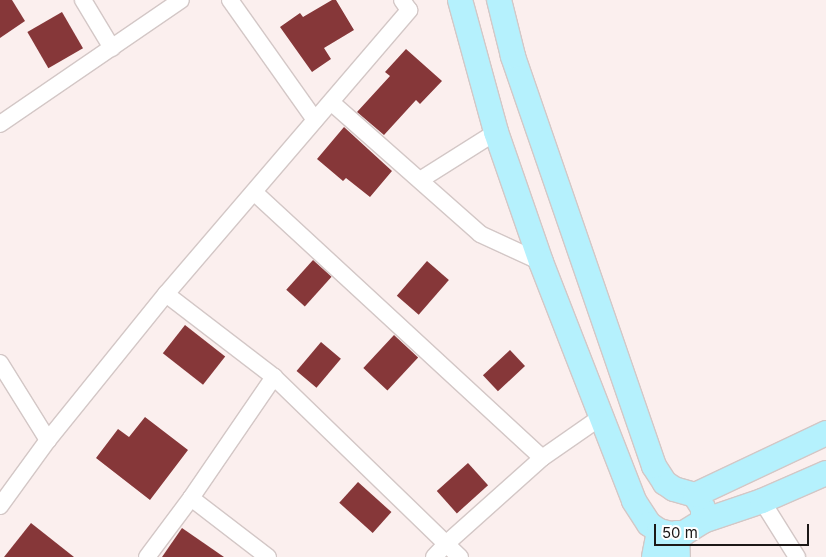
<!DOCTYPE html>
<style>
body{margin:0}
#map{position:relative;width:826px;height:557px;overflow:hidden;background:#fbefee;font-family:Inter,sans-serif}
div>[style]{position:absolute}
.building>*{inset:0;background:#863739;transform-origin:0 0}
.roads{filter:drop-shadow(1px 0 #d3c7c6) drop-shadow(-1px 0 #d3c7c6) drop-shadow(0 1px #d3c7c6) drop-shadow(0 -1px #d3c7c6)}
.street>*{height:16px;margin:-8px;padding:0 8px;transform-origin:8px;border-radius:8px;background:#fff}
.secondary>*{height:24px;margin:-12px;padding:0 12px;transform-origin:12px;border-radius:12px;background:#b5f1fd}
span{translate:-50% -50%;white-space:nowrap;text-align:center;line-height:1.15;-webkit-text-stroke:5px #fff;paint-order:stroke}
.scale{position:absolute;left:654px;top:524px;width:155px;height:22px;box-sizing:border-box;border:2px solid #1c1817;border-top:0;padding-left:6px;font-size:15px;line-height:18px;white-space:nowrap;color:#1c1817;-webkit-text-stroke:4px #fff;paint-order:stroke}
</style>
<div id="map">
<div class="building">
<div style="clip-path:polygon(0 0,12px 0,25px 21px,0 38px)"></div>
<div style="clip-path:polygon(332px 0,336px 0,354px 30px,324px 48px,331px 59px,312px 72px,280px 27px,300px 13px,303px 17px)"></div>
<div style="left:62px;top:12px;width:42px;height:40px;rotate:60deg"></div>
<div style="clip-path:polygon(406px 49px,442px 81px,420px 104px,416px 100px,384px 135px,357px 112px,390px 76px,385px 72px)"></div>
<div style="clip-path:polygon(344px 127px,392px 171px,370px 197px,346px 178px,343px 181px,317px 159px)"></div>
<div style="left:313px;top:260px;width:25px;height:40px;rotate:42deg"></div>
<div style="left:427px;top:261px;width:29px;height:46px;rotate:41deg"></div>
<div style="left:185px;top:325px;width:51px;height:36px;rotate:38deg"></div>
<div style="left:394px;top:335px;width:33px;height:45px;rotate:43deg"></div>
<div style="left:321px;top:342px;width:26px;height:38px;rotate:40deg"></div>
<div style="left:510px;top:350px;width:22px;height:37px;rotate:47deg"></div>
<div style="clip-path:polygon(145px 417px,188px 450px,150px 500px,96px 458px,118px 429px,129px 437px)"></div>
<div style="left:468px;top:463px;width:30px;height:42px;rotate:48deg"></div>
<div style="left:358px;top:482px;width:45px;height:28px;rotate:42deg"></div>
<div style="clip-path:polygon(31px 523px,74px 557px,4px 557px)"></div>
<div style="clip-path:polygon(182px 528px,224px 557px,162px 557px)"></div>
</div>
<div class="roads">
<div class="street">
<div style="left:83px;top:0;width:56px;rotate:58.9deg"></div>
<div style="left:230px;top:0;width:147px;rotate:54.7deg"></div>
<div style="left:331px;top:102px;width:199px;rotate:41.5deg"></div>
<div style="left:480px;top:234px;width:67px;rotate:24.7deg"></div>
<div style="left:0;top:124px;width:219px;rotate:-34.4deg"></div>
<div style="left:420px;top:180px;width:90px;rotate:-32.3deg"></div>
<div style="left:254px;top:192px;width:392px;rotate:42.7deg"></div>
<div style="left:166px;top:294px;width:136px;rotate:37.5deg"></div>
<div style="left:274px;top:377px;width:259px;rotate:44.1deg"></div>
<div style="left:0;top:363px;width:91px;rotate:58.1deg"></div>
<div style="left:191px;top:498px;width:97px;rotate:37.5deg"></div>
<div style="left:762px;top:501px;width:66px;rotate:58deg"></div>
<div style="left:0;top:506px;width:82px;rotate:-54deg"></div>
<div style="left:48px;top:440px;width:188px;rotate:-51.1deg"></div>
<div style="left:166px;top:294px;width:374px;rotate:-49.4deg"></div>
<div style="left:409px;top:10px;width:12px;rotate:-125deg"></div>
<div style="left:147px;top:557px;width:74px;rotate:-53.3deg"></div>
<div style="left:191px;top:498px;width:147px;rotate:-55.6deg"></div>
<div style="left:434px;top:557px;width:19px;rotate:-47deg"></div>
<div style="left:447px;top:543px;width:127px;rotate:-41.8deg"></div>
<div style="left:542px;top:458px;width:72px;rotate:-34.8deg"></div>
</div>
<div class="secondary">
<div style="left:460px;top:0;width:137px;rotate:74.7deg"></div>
<div style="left:496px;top:132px;width:138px;rotate:70.9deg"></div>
<div style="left:541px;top:262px;width:256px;rotate:68.7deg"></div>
<div style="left:634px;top:501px;width:27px;rotate:57deg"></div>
<div style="left:649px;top:524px;width:12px;rotate:35deg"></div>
<div style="left:659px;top:531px;width:12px;rotate:14deg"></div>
<div style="left:671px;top:534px;width:13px;rotate:-4deg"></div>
<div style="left:684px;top:533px;width:22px;rotate:-32deg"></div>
<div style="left:703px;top:521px;width:13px;rotate:-90deg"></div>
<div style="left:703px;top:508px;width:15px;rotate:-122deg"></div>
<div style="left:695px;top:495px;width:22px;rotate:-164deg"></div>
<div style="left:674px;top:489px;width:11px;rotate:-146deg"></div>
<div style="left:665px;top:483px;width:20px;rotate:-123deg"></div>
<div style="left:654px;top:466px;width:434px;rotate:-109deg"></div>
<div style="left:513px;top:56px;width:58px;rotate:-104deg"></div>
<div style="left:695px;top:495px;width:145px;rotate:-25.3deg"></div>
<div style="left:703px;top:521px;width:62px;rotate:-18.7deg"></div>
<div style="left:762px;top:501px;width:70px;rotate:-23.6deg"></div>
<div style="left:677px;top:533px;width:24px;rotate:88deg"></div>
<div style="left:654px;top:557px;width:26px;rotate:-79deg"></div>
</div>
</div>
<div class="scale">50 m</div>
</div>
